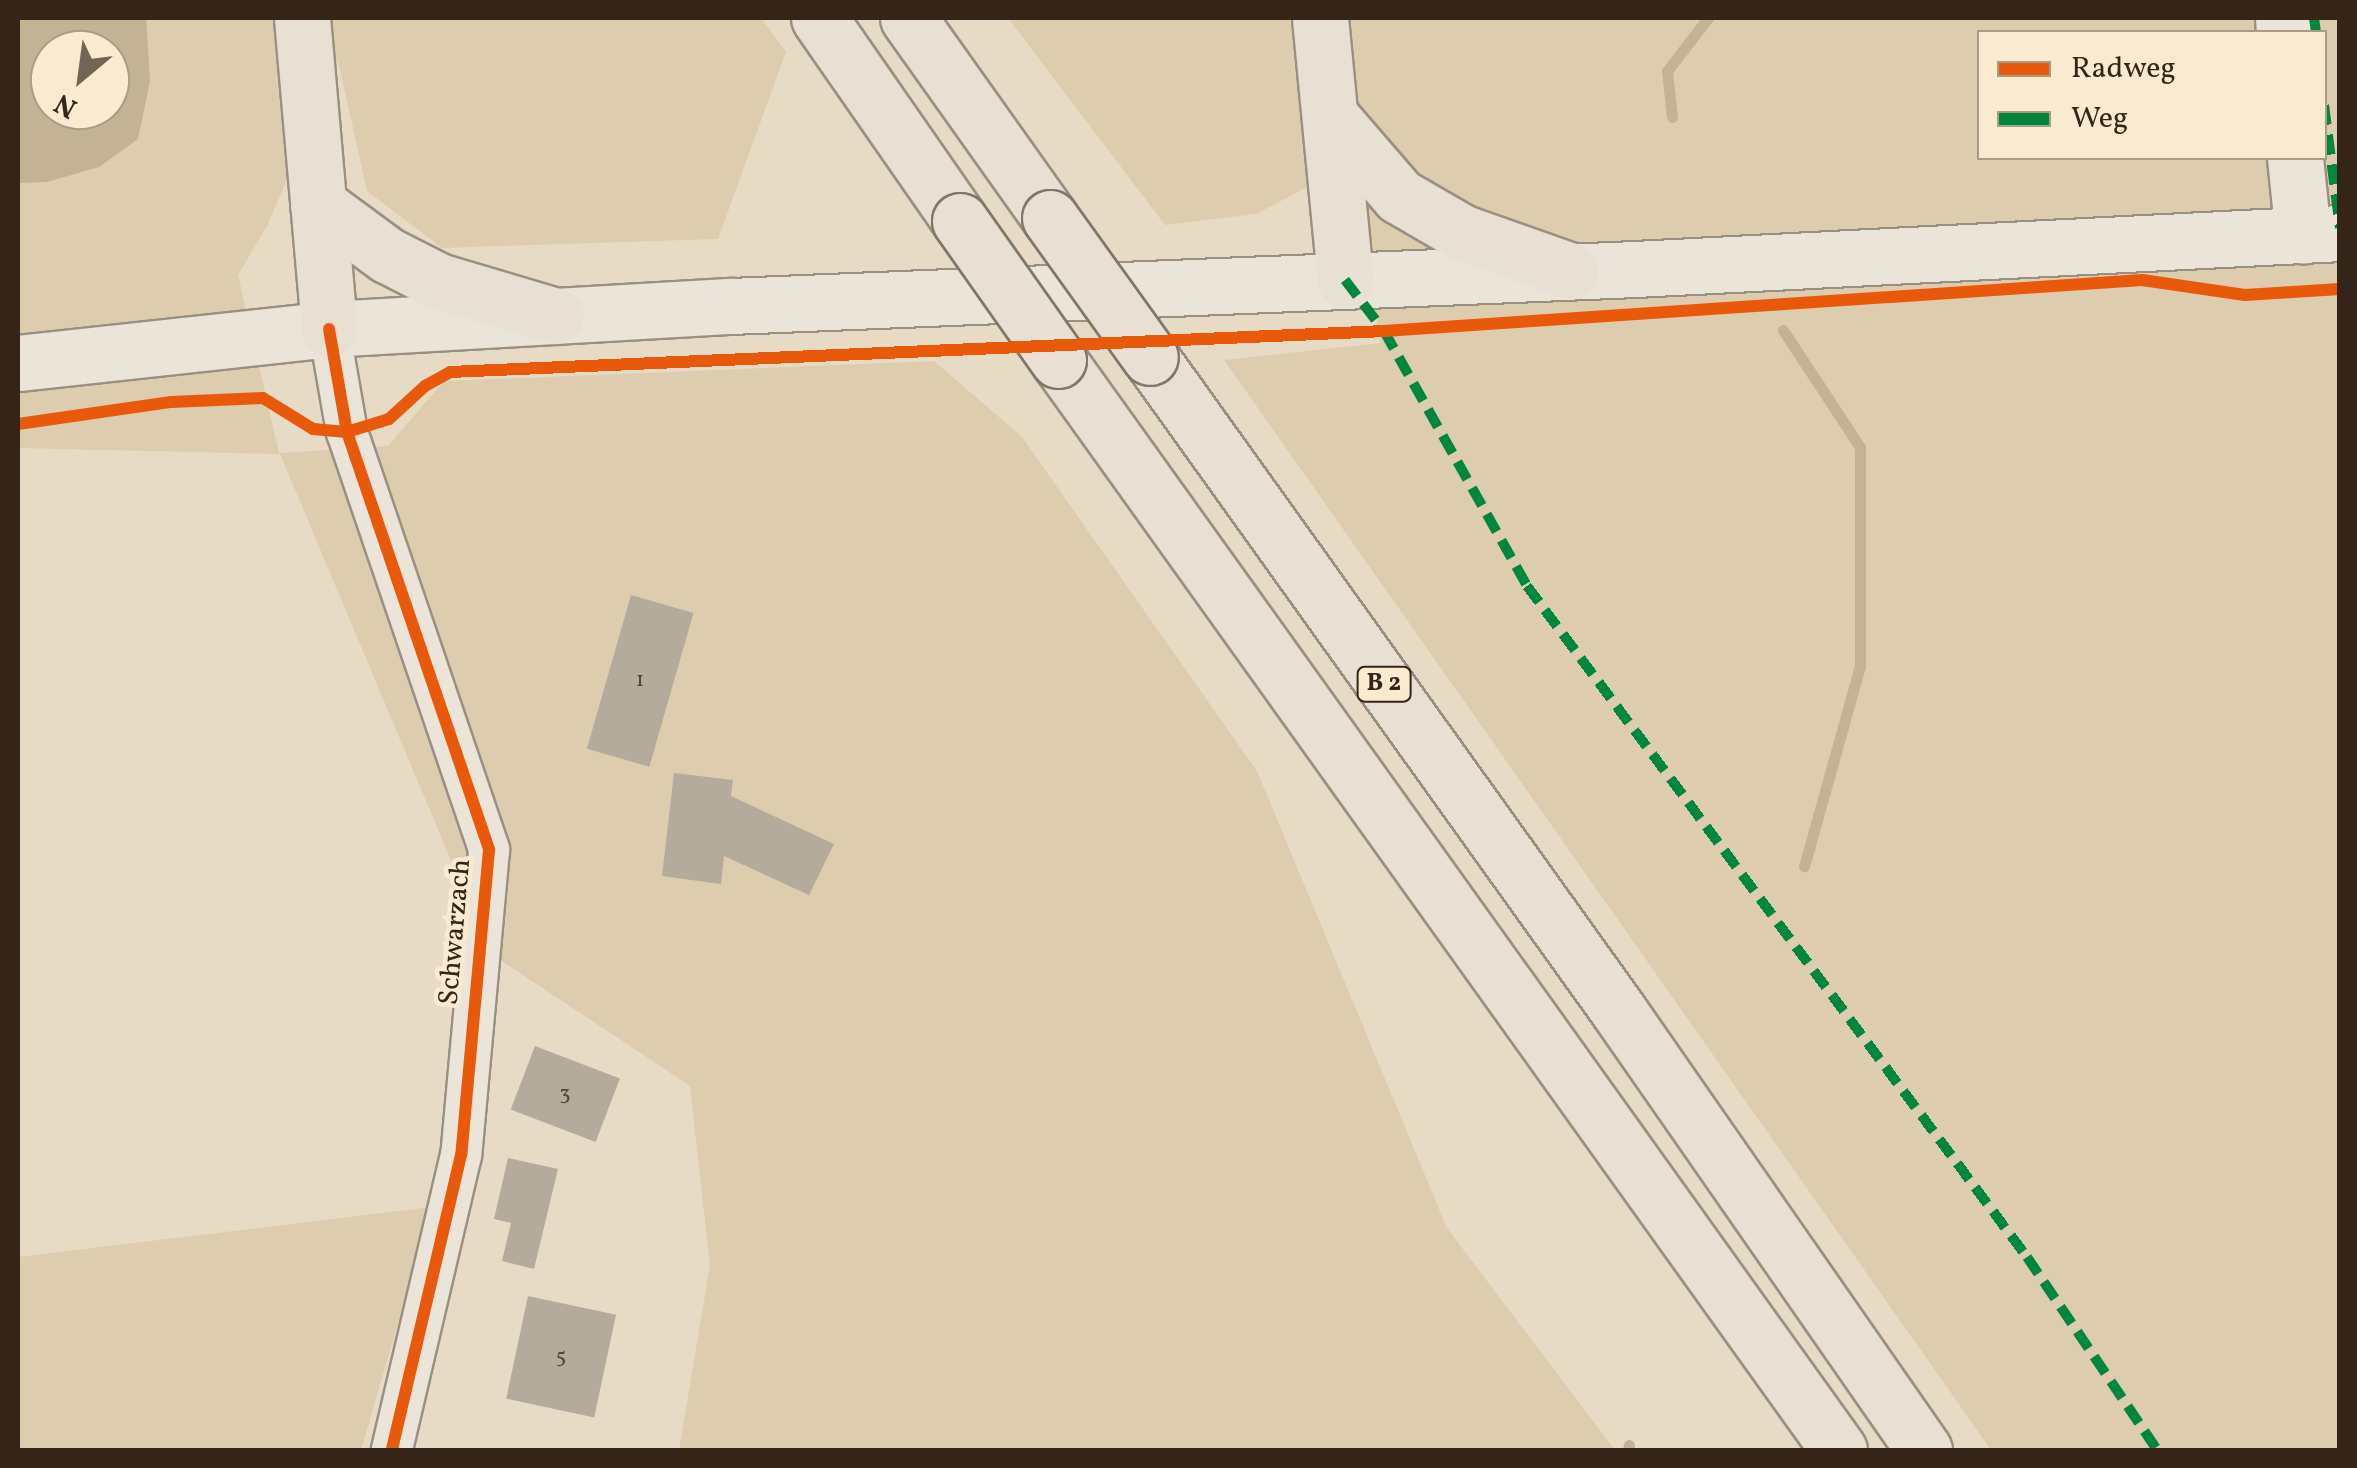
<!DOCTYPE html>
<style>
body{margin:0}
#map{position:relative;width:2357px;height:1468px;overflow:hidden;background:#e8dbc5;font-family:Vollkorn,serif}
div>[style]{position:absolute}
.green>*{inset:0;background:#deccae}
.water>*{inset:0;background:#c4b295}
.stream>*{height:11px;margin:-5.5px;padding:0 5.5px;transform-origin:5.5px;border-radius:5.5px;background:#c4b295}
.building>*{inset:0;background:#b4ab9c;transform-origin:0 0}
.roads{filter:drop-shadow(2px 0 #999082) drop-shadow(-2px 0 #999082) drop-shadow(0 2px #999082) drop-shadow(0 -2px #999082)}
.street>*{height:40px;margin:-20px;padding:0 20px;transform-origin:20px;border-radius:20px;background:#ebe4d9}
.secondary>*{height:55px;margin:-27.5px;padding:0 27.5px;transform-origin:27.5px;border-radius:27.5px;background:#ebe4d9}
.highway>*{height:55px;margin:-27.5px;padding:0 27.5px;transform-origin:27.5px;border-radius:27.5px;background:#e8e0d3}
.bridges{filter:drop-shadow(2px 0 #80776b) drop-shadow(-2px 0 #80776b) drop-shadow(0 2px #80776b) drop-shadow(0 -2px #80776b)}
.highway-bridge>*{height:55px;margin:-27.5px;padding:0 27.5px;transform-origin:27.5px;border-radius:27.5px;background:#e8e0d3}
.quiet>*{height:10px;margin-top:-5px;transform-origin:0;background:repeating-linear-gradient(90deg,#00873e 0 20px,transparent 0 30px)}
.cycleway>*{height:12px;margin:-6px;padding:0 6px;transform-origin:6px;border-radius:6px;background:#e8590c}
span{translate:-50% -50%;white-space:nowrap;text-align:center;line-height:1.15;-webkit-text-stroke:9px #f9ead0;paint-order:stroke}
.number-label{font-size:22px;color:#544639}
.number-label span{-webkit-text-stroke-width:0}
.shield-label span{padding:2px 8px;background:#f9ead0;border:2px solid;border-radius:8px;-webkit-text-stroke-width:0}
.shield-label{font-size:25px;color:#342518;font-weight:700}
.street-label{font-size:28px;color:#342518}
.frame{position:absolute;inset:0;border:20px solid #342518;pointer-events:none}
.legend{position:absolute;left:1977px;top:30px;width:350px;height:130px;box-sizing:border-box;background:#f9ead0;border:2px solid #aa9b86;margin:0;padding:12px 18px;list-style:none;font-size:30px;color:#342518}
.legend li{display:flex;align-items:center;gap:20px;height:50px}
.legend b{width:50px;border:2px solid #aa9b86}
.north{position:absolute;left:30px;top:30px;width:100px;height:100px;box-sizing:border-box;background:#f9ead0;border:2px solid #aa9b86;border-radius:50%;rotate:209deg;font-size:28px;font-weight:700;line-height:40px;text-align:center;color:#342518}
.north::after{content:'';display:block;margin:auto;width:35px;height:45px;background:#736555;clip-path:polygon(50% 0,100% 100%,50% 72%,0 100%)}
</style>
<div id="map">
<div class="green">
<div style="clip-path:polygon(evenodd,18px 18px,761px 18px,786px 52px,718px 239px,442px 248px,367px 191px,338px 61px,268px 224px,238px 275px,279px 453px,388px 446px,444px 381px,934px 361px,1022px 437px,1257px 771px,1447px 1228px,1615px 1450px,679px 1450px,710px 1265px,690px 1086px,490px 953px,280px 454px,18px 448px,18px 18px,50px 50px,110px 50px,110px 110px,50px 110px,50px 50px)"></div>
<div style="clip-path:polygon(evenodd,1008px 18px,2339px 18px,2339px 1450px,1991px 1450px,1224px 360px,1380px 343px,1355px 162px,1256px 214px,1165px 225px,1008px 18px,1980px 32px,2324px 32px,2324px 158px,1980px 158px,1980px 32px)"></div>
<div style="clip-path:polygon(432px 1207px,361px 1450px,18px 1450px,18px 1257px)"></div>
</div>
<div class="water">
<div style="clip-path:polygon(evenodd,18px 18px,146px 18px,150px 81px,138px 139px,99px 167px,47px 182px,18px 183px,18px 18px,50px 50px,110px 50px,110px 110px,50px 110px,50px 50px)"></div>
</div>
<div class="stream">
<div style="left:1672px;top:117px;width:46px;rotate:-96.2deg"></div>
<div style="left:1667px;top:71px;width:67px;rotate:-52.3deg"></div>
<div style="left:1783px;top:330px;width:140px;rotate:56.7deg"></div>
<div style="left:1860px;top:447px;width:219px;rotate:90deg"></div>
<div style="left:1860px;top:666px;width:208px;rotate:105.6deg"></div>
<div style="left:1628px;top:1450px;width:5px;rotate:-79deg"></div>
</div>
<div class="building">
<div style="left:631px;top:595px;width:65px;height:160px;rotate:16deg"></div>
<div style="clip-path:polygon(674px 773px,733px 780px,731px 796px,834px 844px,809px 895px,724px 856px,721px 884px,662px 876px)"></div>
<div style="left:535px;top:1046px;width:91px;height:68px;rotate:21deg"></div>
<div style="clip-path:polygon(508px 1158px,558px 1169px,534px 1269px,502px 1261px,511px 1223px,494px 1219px)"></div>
<div style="left:528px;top:1296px;width:90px;height:105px;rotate:12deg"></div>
</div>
<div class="roads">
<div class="street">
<div style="left:329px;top:329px;width:105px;rotate:80.1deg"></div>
<div style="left:347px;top:432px;width:441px;rotate:71.2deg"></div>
<div style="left:489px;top:850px;width:306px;rotate:95.2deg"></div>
<div style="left:461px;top:1155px;width:303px;rotate:103.2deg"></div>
</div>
<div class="secondary">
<div style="left:2283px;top:18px;width:14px;rotate:86deg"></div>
<div style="left:2295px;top:158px;width:78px;rotate:84.1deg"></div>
<div style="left:18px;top:363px;width:313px;rotate:-6.2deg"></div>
<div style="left:329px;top:329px;width:402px;rotate:-3.3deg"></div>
<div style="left:730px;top:306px;width:906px;rotate:-2.34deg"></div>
<div style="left:1635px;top:269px;width:706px;rotate:-2.92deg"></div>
</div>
<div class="highway">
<div style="left:302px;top:18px;width:312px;rotate:85deg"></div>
<div style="left:819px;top:18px;width:247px;rotate:55.2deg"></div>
<div style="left:908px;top:18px;width:245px;rotate:54.6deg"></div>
<div style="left:1320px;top:18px;width:263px;rotate:84.5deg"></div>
<div style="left:1330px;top:116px;width:106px;rotate:49.2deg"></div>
<div style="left:1399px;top:196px;width:72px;rotate:30.1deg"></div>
<div style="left:1461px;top:232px;width:117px;rotate:19.5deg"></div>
<div style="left:318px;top:204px;width:86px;rotate:36.5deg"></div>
<div style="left:387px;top:255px;width:57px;rotate:27deg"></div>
<div style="left:438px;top:281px;width:123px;rotate:16.5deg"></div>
<div style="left:1150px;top:357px;width:803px;rotate:54.37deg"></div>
<div style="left:1618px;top:1010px;width:536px;rotate:55.18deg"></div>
<div style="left:1058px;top:360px;width:1341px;rotate:54.38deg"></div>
</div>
</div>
<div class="bridges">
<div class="highway-bridge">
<div style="left:1050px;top:218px;width:171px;rotate:54.3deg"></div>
<div style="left:960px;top:221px;width:170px;rotate:54.8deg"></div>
</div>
</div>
<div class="quiet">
<div style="left:2314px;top:18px;width:14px;rotate:82deg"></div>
<div style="left:2324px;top:105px;width:124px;rotate:82.6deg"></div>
<div style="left:1345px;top:280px;width:64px;rotate:52.6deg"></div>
<div style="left:1384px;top:331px;width:292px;rotate:60.7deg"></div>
<div style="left:1527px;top:586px;width:837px;rotate:53.31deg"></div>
<div style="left:2027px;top:1257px;width:233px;rotate:56deg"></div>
</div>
<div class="cycleway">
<div style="left:329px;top:329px;width:105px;rotate:80.1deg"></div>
<div style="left:347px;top:432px;width:441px;rotate:71.2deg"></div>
<div style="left:489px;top:850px;width:306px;rotate:95.2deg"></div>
<div style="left:461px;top:1155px;width:303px;rotate:103.2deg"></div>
<div style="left:18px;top:424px;width:155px;rotate:-8.2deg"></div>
<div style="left:171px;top:402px;width:92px;rotate:-2.5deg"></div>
<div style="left:263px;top:398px;width:59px;rotate:31.8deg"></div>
<div style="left:313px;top:429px;width:34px;rotate:5deg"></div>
<div style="left:347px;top:432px;width:44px;rotate:-17.2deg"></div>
<div style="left:389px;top:419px;width:49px;rotate:-42.5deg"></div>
<div style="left:425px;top:386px;width:29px;rotate:-29deg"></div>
<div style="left:450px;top:372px;width:935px;rotate:-2.51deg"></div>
<div style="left:1384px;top:331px;width:760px;rotate:-3.85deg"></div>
<div style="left:2142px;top:280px;width:104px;rotate:8.3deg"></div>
<div style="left:2245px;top:295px;width:95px;rotate:-3.6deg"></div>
</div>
<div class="number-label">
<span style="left:640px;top:681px">1</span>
<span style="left:565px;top:1094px">3</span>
<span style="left:561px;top:1357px">5</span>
</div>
<div class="shield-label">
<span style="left:1384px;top:684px">B 2</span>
</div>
<div class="street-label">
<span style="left:456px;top:932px;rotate:-85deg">Schwarzach</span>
</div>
<div class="frame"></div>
<ul class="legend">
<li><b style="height:12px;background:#e8590c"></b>Radweg</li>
<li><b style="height:12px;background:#00873e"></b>Weg</li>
</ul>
<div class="north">N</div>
</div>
